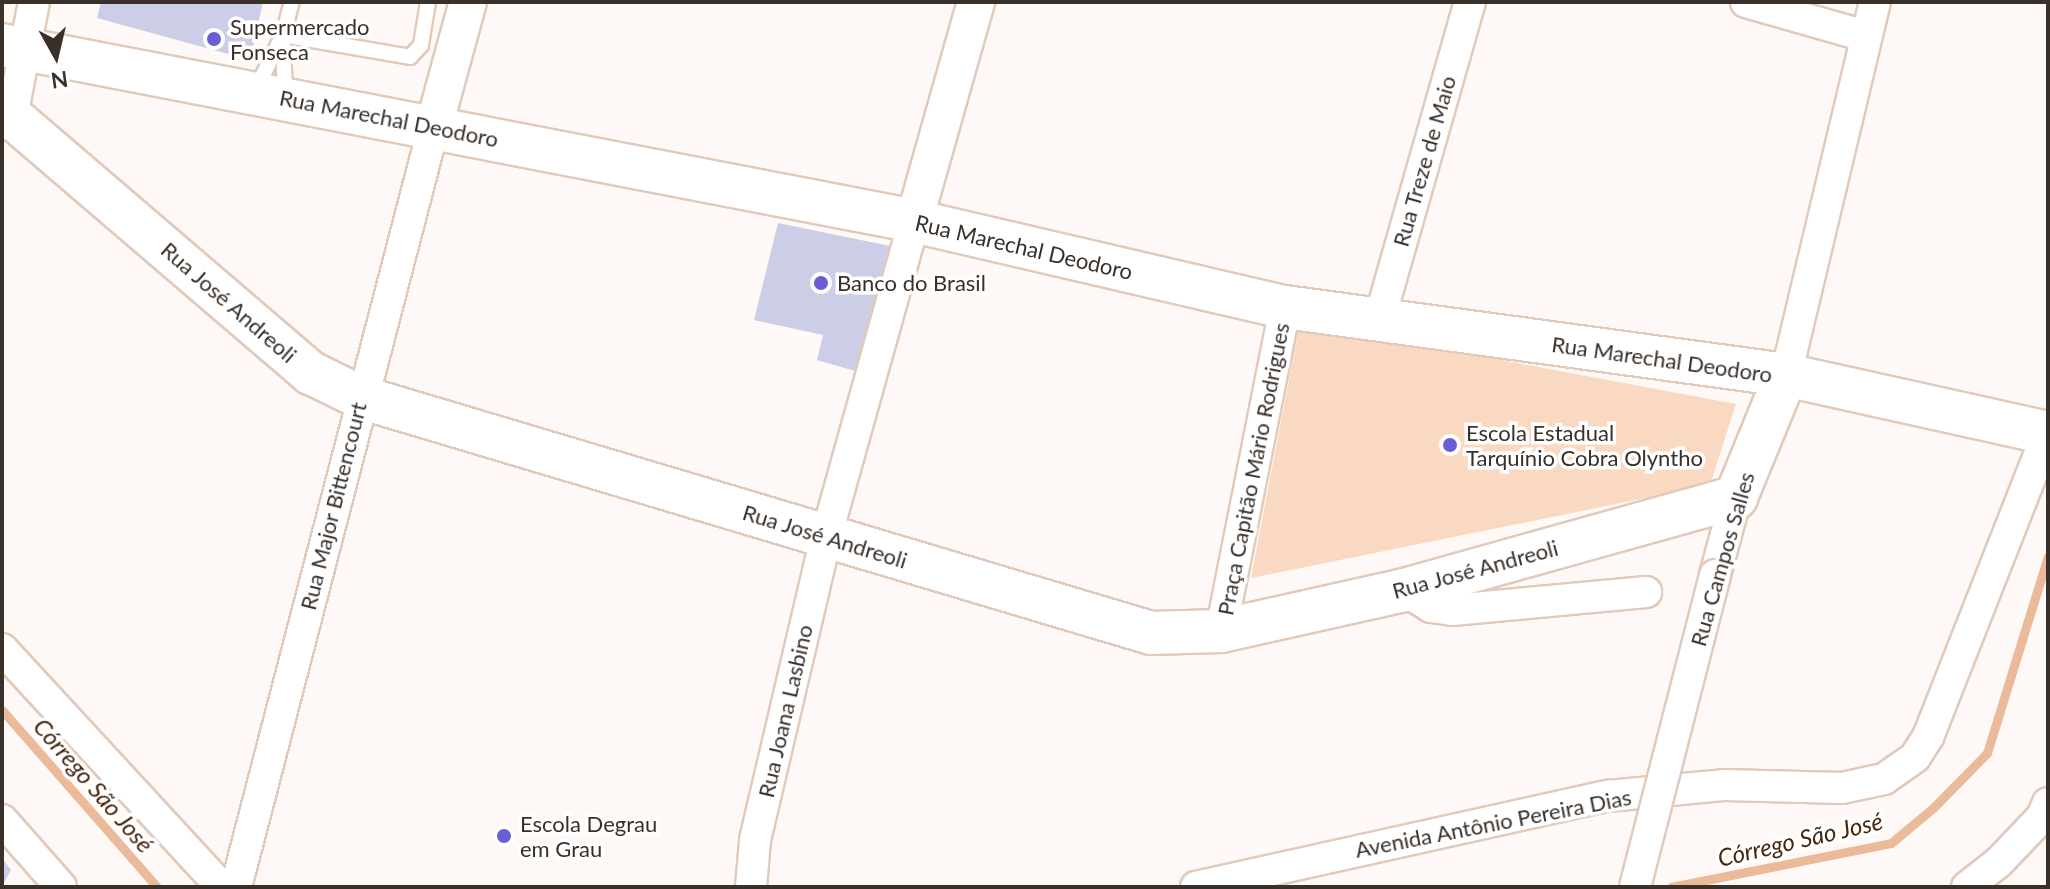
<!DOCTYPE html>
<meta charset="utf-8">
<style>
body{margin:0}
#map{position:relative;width:2050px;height:889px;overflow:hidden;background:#fef9f6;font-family:Lato,sans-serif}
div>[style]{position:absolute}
.green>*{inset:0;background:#fad9c2}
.stream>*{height:9px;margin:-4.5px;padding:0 4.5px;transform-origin:4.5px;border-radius:4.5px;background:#eaba9a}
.building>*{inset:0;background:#cccde6}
.roads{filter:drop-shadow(2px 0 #e1caba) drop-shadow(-2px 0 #e1caba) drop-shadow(0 2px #e1caba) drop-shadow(0 -2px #e1caba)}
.service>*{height:14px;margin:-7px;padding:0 7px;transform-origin:7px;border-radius:7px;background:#fff}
.minor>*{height:30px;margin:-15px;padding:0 15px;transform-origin:15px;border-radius:15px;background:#fff}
.tertiary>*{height:36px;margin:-18px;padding:0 18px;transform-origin:18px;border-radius:18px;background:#fff}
.secondary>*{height:42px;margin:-21px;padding:0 21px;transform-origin:21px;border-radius:21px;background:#fff}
.bridges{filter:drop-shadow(2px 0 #e1caba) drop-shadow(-2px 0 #e1caba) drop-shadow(0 2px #e1caba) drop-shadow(0 -2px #e1caba)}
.minor-bridge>*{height:30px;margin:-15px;padding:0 15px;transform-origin:15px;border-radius:15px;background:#fff}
.dots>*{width:22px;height:22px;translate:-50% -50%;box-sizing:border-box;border:4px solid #fff;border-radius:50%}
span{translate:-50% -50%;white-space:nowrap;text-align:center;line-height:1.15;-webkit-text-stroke:7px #fff;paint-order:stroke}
.poi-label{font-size:22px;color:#39302a}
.left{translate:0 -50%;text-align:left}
.street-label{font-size:22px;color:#39302a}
.water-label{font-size:24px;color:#46260d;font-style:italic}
.frame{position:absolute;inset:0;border:4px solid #39302a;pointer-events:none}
.north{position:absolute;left:16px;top:16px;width:80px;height:80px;-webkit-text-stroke:6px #fff;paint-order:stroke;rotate:172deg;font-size:22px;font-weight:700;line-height:32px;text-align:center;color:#39302a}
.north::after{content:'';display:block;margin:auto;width:28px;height:36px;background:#39302a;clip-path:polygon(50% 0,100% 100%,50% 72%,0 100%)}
</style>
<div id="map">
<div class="green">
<div style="clip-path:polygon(1300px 322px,1736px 404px,1710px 485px,1251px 578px)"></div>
</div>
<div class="stream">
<div style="left:2px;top:710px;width:235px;rotate:48.8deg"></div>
<div style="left:1671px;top:887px;width:224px;rotate:-11.3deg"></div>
<div style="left:1891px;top:843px;width:55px;rotate:-39.8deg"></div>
<div style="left:1933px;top:808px;width:77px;rotate:-45.5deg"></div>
<div style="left:1987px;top:753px;width:206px;rotate:-72.8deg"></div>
</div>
<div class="building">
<div style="clip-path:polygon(101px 2px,263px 2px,250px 60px,97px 18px)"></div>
<div style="clip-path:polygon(778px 223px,890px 246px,855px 371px,817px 360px,823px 335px,754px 320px)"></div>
<div style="clip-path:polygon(2px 858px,11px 870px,2px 886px)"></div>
</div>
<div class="roads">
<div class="service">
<div style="left:283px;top:35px;width:129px;rotate:9.8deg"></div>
<div style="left:410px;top:57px;width:16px;rotate:-47deg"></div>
<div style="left:421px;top:45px;width:44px;rotate:-80.8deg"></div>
<div style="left:283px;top:40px;width:55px;rotate:87.9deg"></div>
<div style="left:256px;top:89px;width:60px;rotate:-63.4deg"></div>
<div style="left:283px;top:35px;width:34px;rotate:-75deg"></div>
</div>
<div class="minor">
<div style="left:1746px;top:2px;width:124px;rotate:15.9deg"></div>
<div style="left:12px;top:117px;width:117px;rotate:-79.2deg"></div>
<div style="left:1379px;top:321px;width:332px;rotate:-74.1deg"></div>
<div style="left:1786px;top:375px;width:383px;rotate:-76.6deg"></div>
<div style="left:1715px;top:575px;width:81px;rotate:-74.9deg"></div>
<div style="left:1404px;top:590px;width:32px;rotate:32deg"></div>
<div style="left:1431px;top:607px;width:21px;rotate:8deg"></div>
<div style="left:1452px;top:610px;width:195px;rotate:-5.3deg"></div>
<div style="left:1221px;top:631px;width:330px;rotate:-78.8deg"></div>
<div style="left:2px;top:649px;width:324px;rotate:47.3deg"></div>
<div style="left:2px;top:820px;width:89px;rotate:48.6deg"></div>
<div style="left:236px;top:887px;width:786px;rotate:-75.42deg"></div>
<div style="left:751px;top:887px;width:47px;rotate:-85.1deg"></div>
<div style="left:755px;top:840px;width:311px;rotate:-76.8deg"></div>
<div style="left:826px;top:537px;width:328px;rotate:-74.4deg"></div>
<div style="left:1196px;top:887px;width:422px;rotate:-12.5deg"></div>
<div style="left:1608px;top:796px;width:118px;rotate:-5.4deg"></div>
<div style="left:1725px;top:785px;width:117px;rotate:1.5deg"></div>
<div style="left:1842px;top:788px;width:43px;rotate:-12.1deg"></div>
<div style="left:1884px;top:779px;width:38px;rotate:-35deg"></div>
<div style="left:1915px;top:757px;width:24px;rotate:-57deg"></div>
<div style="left:1928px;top:737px;width:327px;rotate:-68.5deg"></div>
<div style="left:1967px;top:887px;width:39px;rotate:-38deg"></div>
<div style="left:1998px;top:863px;width:64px;rotate:-46.3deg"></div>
<div style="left:2042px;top:817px;width:15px;rotate:-67deg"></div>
</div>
<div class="tertiary">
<div style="left:434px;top:126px;width:129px;rotate:-74.7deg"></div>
<div style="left:914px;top:221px;width:228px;rotate:-74.2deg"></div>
</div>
<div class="secondary">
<div style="left:2px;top:45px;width:929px;rotate:10.92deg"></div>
<div style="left:914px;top:221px;width:381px;rotate:13.1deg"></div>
<div style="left:1285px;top:307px;width:506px;rotate:7.73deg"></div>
<div style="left:1786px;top:375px;width:268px;rotate:12.5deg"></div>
<div style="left:2px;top:118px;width:10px;rotate:-6deg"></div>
<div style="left:12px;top:117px;width:394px;rotate:40.6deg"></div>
<div style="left:311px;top:373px;width:55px;rotate:26.1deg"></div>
<div style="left:360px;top:397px;width:825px;rotate:16.61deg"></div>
<div style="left:1151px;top:633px;width:70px;rotate:-1.6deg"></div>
<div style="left:1221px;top:631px;width:188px;rotate:-12.6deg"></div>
<div style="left:1404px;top:590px;width:345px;rotate:-15.6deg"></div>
<div style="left:1736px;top:497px;width:132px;rotate:-67.7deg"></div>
</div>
</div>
<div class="bridges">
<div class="minor-bridge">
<div style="left:1635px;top:887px;width:322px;rotate:-75.6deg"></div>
</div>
</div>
<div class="dots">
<div style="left:214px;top:39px;background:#6a5ed7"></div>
<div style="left:821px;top:283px;background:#6a5ed7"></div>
<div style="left:1450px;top:445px;background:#6a5ed7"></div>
<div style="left:504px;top:836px;background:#6a5ed7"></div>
</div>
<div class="poi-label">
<span class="left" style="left:230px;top:39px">Supermercado<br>Fonseca</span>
<span class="left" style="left:837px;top:283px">Banco do Brasil</span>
<span class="left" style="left:1466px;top:445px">Escola Estadual<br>Tarquínio Cobra Olyntho</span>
<span class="left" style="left:520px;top:836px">Escola Degrau<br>em Grau</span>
</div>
<div class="street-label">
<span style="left:389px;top:118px;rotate:11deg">Rua Marechal Deodoro</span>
<span style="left:1424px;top:161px;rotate:-74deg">Rua Treze de Maio</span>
<span style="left:1024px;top:247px;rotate:13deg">Rua Marechal Deodoro</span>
<span style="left:229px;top:302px;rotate:41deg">Rua José Andreoli</span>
<span style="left:1662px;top:359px;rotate:8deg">Rua Marechal Deodoro</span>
<span style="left:1253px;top:469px;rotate:-79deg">Praça Capitão Mário Rodrigues</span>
<span style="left:333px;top:506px;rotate:-76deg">Rua Major Bittencourt</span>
<span style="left:825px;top:536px;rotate:17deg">Rua José Andreoli</span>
<span style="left:1722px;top:559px;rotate:-74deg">Rua Campos Salles</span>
<span style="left:1475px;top:569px;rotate:-15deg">Rua José Andreoli</span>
<span style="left:785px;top:711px;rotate:-77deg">Rua Joana Lasbino</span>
<span style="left:1493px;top:823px;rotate:-11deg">Avenida Antônio Pereira Dias</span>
</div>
<div class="water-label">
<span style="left:94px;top:785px;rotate:49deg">Córrego São José</span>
<span style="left:1800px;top:839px;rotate:-13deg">Córrego São José</span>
</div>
<div class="frame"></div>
<div class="north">N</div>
</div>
